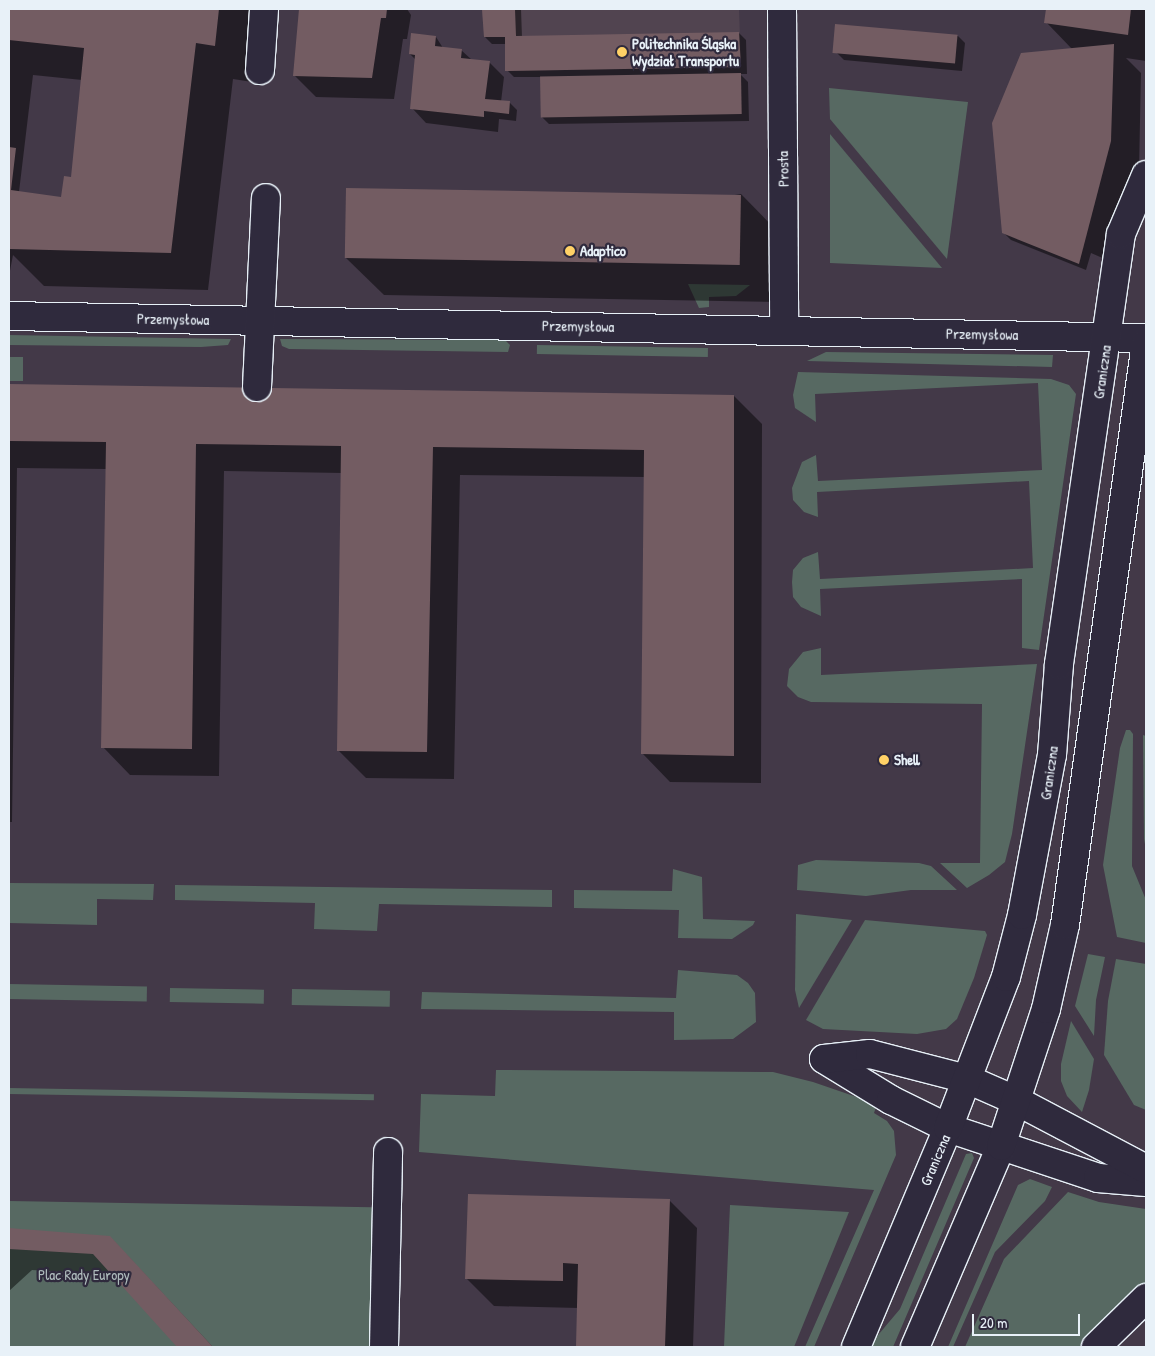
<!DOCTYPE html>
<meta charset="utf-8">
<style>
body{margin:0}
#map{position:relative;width:1155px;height:1356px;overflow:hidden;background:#433948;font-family:"Patrick Hand",sans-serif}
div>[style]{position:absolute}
.built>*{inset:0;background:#514450}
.green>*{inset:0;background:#576962;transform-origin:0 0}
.shadow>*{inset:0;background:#0007}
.building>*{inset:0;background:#735c62;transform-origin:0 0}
.roads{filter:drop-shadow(1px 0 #e8f1f8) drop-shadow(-1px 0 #e8f1f8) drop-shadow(0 1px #e8f1f8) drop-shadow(0 -1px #e8f1f8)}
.minor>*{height:28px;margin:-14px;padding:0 14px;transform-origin:14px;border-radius:14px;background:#2f2a3d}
.dots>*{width:14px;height:14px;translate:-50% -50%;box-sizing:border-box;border:2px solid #2f2a3d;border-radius:50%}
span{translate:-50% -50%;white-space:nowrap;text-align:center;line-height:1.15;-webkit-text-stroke:4.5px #2f2a3d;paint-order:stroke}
.poi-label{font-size:15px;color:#e8f1f8;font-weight:700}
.left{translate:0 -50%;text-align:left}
.street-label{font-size:15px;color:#e8f1f8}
.park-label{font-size:15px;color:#aebbbc}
.frame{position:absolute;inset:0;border:10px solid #e8f1f8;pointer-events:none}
.scale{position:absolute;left:972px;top:1314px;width:108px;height:22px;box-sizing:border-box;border:2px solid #e8f1f8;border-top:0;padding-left:6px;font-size:15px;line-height:18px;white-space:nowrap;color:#e8f1f8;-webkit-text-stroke:4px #2f2a3d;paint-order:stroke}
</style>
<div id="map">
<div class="built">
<div style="clip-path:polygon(482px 9px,739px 9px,741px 67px,505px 71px,505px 37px,484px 37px)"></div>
</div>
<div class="green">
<div style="clip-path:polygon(829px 88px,968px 102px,947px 259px,830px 119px)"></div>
<div style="clip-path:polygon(830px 134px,942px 268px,830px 263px)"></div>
<div style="clip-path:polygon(688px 284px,750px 285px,736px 296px,709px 297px,709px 307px,699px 308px)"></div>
<div style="clip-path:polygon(9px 335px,231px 339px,228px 345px,201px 347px,9px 345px)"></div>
<div style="clip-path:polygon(280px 339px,505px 340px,510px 345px,508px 352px,289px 349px,282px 346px)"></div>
<div style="left:537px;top:345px;width:171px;height:9px;rotate:1deg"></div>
<div style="clip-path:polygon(826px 352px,1053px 355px,1052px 367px,807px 361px)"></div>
<div style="left:9px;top:357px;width:14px;height:24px"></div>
<div style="clip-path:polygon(798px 372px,1051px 379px,1069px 385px,1076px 394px,1039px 650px,1022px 648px,1022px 579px,820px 589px,821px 616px,801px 607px,793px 597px,792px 582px,793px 570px,803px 558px,818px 552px,820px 579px,1033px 568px,1029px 481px,817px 492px,818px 517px,804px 512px,793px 500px,792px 488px,802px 462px,816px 455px,818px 481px,1042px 470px,1038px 383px,815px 394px,816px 422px,795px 408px,793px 395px)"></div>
<div style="clip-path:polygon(821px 648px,821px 675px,1037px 664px,1012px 834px,1005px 862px,989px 875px,967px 888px,940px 863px,980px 863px,982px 704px,811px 702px,798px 697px,787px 686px,789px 669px,803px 652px)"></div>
<div style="clip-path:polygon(1126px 730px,1130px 730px,1133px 734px,1132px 866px,1146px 900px,1146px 943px,1117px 937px,1103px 865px,1120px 748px)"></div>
<div style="clip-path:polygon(1143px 735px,1146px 736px,1146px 850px,1144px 839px)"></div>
<div style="clip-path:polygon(816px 860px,919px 863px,931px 866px,957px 890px,911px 890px,866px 896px,797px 890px,798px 865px)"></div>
<div style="clip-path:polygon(673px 869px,702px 877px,703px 919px,755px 921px,753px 925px,732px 939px,678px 938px,679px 910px,574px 908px,574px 890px,672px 891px)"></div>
<div style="clip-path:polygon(9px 883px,154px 884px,153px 900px,97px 899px,97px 925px,9px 923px)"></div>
<div style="clip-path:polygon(175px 885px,552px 890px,552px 907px,379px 904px,377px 931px,314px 929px,315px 903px,175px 900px)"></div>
<div style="clip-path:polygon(796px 914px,852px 920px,799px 1008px,795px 990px)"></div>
<div style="clip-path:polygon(865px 920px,985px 931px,987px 935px,974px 978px,957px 1019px,946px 1029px,917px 1034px,823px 1029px,806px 1020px)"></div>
<div style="clip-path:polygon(1088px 954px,1105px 957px,1096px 1000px,1094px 1036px,1075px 1006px)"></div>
<div style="clip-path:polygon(1116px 959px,1146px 964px,1146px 1110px,1134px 1105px,1104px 1055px,1108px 1001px)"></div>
<div style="clip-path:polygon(678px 970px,737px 975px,748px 983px,755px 993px,756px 1022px,733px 1039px,674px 1040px,674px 1012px,421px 1009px,422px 992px,676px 998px)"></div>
<div style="left:9px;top:984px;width:138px;height:15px;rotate:1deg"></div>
<div style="left:170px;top:988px;width:94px;height:14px;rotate:1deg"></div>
<div style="left:292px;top:989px;width:98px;height:16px;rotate:1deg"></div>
<div style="clip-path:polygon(1071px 1021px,1094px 1059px,1089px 1090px,1082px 1112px,1067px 1096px,1061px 1081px,1061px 1064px)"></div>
<div style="clip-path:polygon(496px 1070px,773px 1072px,813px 1082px,877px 1104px,874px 1113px,887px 1121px,894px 1131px,896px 1155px,814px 1347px,805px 1347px,874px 1190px,419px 1152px,421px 1094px,495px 1096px)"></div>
<div style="left:9px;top:1088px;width:365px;height:6px;rotate:1deg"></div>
<div style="clip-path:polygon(972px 1153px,974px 1158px,893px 1347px,868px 1347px,900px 1309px,966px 1154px)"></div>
<div style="clip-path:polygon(1030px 1179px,1052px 1187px,1045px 1201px,995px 1252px,953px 1347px,948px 1347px,1018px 1185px)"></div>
<div style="clip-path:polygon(1068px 1192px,1099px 1202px,1146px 1209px,1146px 1282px,1079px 1347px,965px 1347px,1004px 1259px)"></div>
<div style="left:9px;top:1201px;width:363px;height:146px;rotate:1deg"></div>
<div style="clip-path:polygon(730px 1205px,849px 1212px,794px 1347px,724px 1347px)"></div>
</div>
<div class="shadow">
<div style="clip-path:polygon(evenodd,9px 9px,257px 9px,260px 13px,252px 82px,233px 79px,208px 290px,44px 286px,13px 255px,9px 276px,9px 9px,33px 75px,82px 80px,72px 178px,62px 198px,19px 192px,33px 75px)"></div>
<div style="clip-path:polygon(302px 9px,407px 9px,411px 15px,407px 39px,403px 39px,394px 99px,316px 97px,294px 75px)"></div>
<div style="clip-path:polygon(484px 9px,521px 9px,522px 37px,739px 33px,746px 40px,747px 74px,740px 74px,748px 82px,749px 121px,549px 124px,542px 117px,541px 77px,514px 77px,507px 70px,506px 44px,492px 44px,485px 37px)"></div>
<div style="clip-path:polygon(1047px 9px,1146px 9px,1146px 61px,1126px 58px,1141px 73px,1139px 170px,1114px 263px,1091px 253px,1086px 270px,1011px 240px,1004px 233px,1072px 49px,1046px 22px)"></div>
<div style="clip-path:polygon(958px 36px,965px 43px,962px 71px,844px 60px,837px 53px)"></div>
<div style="clip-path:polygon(436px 37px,443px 48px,461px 50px,472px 60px,489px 62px,504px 77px,501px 102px,510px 103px,517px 110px,516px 121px,499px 119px,498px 132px,426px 123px,412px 108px,416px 60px,410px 54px)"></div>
<div style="clip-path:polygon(741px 194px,778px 232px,778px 302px,384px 295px,346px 258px)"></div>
<div style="clip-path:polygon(9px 385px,734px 396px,762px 424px,761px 783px,670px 782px,643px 754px,645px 477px,460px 475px,454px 779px,366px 778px,338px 750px,342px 473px,224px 471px,219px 776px,130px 775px,103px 747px,106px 469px,17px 468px,12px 822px,9px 822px)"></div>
<div style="clip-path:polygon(669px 1200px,697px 1228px,693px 1347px,577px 1347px,578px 1308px,494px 1306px,466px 1278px)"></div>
<div style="clip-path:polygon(9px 1230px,110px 1237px,213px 1347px,179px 1347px,113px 1275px,32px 1270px,9px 1291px)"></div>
</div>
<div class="building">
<div style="clip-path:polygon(9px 9px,219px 9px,215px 46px,196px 43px,171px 253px,9px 249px,9px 147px,16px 148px,11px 190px,61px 197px,64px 176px,71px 177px,84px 48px,9px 40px)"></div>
<div style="clip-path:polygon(299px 9px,387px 9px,386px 18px,381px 18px,372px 78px,293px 76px)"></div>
<div style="clip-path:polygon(482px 9px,515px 9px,516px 36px,739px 32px,741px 67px,505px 71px,505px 37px,484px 37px)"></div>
<div style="clip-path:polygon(1046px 9px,1131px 9px,1128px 35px,1044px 23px)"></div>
<div style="left:835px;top:24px;width:123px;height:29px;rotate:5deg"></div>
<div style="clip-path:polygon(411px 33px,436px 36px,435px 46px,462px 49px,461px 58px,490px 61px,485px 99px,510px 101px,509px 114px,484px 111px,484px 117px,410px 109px,415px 55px,409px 54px)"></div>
<div style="clip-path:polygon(1114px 44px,1111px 141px,1079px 264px,1002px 233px,992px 123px,1021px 53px)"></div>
<div style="left:741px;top:73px;width:41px;height:201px;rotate:89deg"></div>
<div style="left:346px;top:188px;width:395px;height:70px;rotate:1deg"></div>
<div style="clip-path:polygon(9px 384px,734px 395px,734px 756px,641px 754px,644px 450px,433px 447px,427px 752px,337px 751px,341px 446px,196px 444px,192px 749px,101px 748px,106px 442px,9px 441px)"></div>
<div style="clip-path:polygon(468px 1194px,670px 1199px,665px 1347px,576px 1347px,578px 1264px,563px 1263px,563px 1281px,465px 1279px)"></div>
<div style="clip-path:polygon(9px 1228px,110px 1236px,213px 1347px,177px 1347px,93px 1254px,9px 1249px)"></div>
</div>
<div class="roads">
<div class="minor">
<div style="left:782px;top:9px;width:321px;rotate:89.6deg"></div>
<div style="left:260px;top:70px;width:61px;rotate:-86.2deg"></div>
<div style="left:9px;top:316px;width:1137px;rotate:1.11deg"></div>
<div style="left:257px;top:387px;width:189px;rotate:-87.3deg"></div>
<div style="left:824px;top:1059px;width:79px;rotate:31.5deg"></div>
<div style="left:891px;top:1100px;width:64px;rotate:26.2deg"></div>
<div style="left:948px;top:1128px;width:158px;rotate:18.4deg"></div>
<div style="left:1098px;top:1178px;width:48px;rotate:4.8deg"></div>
<div style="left:824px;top:1059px;width:46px;rotate:-6.2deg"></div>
<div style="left:870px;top:1054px;width:100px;rotate:14.5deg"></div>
<div style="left:967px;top:1079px;width:55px;rotate:23.7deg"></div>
<div style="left:1017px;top:1101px;width:146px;rotate:27.8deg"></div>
<div style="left:384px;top:1347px;width:195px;rotate:-88.8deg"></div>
<div style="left:856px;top:1347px;width:238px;rotate:-67.2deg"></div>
<div style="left:948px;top:1128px;width:162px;rotate:-69deg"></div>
<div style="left:1006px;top:977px;width:64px;rotate:-75.5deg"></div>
<div style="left:1022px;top:915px;width:163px;rotate:-79.4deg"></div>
<div style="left:1052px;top:755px;width:91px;rotate:-85.6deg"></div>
<div style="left:1059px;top:664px;width:434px;rotate:-81.8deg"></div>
<div style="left:1121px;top:234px;width:64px;rotate:-67deg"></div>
<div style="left:915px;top:1347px;width:219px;rotate:-66.8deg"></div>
<div style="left:1001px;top:1146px;width:144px;rotate:-71.8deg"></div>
<div style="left:1046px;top:1009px;width:86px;rotate:-77.3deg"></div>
<div style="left:1065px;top:925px;width:588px;rotate:-82.08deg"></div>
<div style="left:1096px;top:1347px;width:70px;rotate:-44.4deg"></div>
</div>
</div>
<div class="dots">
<div style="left:622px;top:52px;background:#ffd166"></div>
<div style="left:570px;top:251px;background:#ffd166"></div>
<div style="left:884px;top:760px;background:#ffd166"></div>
</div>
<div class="poi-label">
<span class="left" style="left:632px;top:52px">Politechnika Śląska<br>Wydział Transportu</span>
<span class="left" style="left:580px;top:251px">Adaptico</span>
<span class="left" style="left:894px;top:760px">Shell</span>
</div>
<div class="street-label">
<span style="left:783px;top:169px;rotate:-91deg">Prosta</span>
<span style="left:173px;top:319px;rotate:1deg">Przemysłowa</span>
<span style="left:578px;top:326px;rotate:1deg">Przemysłowa</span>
<span style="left:982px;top:334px;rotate:1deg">Przemysłowa</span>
<span style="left:1102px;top:372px;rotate:-82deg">Graniczna</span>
<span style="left:1049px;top:773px;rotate:-82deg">Graniczna</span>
<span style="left:935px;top:1160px;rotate:-67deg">Graniczna</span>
</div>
<div class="park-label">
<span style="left:84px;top:1275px">Plac Rady Europy</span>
</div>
<div class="frame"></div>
<div class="scale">20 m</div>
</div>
